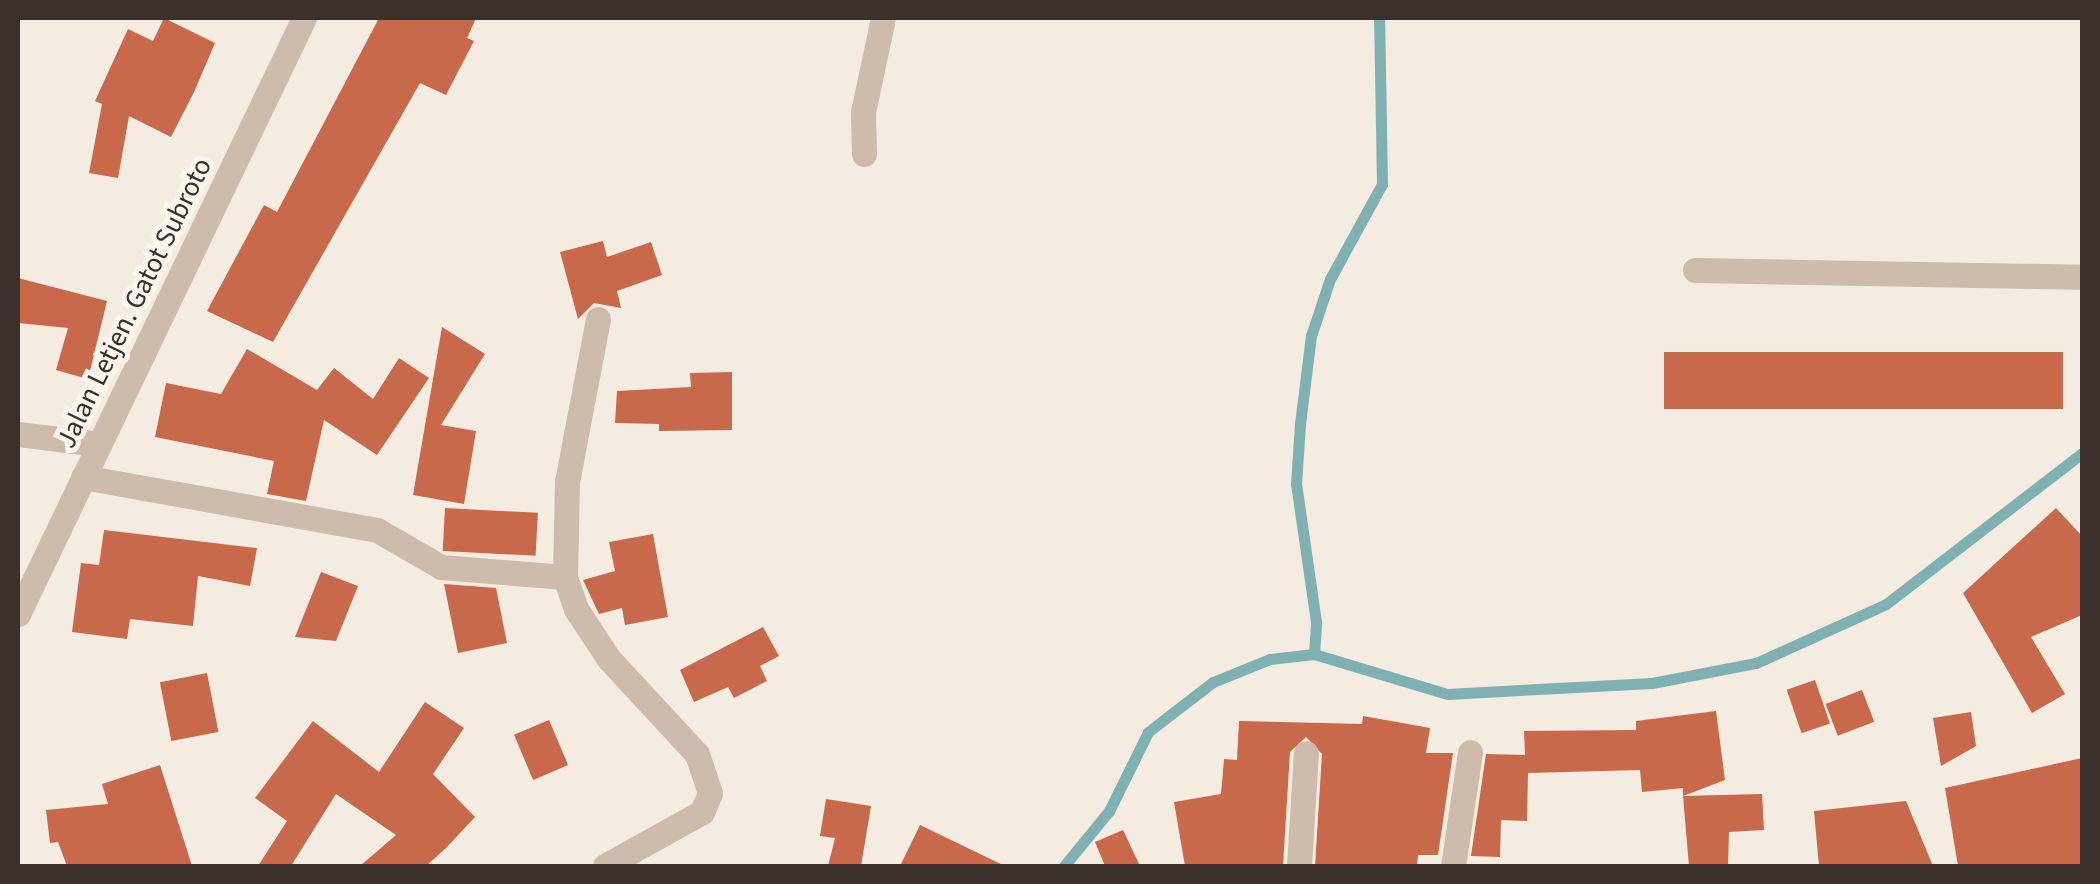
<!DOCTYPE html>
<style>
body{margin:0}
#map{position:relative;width:2100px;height:884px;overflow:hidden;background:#f4ebe1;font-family:"Source Sans 3",sans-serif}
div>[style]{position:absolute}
.stream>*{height:11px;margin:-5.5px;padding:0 5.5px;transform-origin:5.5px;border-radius:5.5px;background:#7fb0b2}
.building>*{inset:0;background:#c8694b;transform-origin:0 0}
.minor>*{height:25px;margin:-12.5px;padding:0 12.5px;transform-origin:12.5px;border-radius:12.5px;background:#cdbbac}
span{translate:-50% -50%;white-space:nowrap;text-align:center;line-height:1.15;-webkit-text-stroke:10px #fbf5ee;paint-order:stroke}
.street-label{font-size:28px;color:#3b302b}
.frame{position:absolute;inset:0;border:20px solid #3b302b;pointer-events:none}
</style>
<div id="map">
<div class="stream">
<div style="left:1314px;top:654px;width:32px;rotate:-86deg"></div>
<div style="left:1316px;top:622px;width:139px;rotate:-98.2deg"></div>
<div style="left:1296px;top:484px;width:60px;rotate:-86.2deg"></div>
<div style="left:1300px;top:424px;width:89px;rotate:-82.9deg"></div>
<div style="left:1311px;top:336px;width:60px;rotate:-71.6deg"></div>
<div style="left:1330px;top:279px;width:108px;rotate:-61.3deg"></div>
<div style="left:1382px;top:184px;width:166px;rotate:-91deg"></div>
<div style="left:1064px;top:866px;width:71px;rotate:-50.7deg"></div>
<div style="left:1109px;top:811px;width:88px;rotate:-63.7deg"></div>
<div style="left:1148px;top:732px;width:82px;rotate:-37.6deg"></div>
<div style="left:1213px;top:682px;width:61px;rotate:-22deg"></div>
<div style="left:1270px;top:659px;width:44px;rotate:-6.5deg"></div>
<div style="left:1314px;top:654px;width:139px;rotate:16.7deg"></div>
<div style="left:1447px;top:694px;width:205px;rotate:-3.1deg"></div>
<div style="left:1652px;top:683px;width:106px;rotate:-10.9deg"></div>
<div style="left:1756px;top:663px;width:143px;rotate:-24.4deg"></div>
<div style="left:1886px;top:604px;width:247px;rotate:-37.6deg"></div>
</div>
<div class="building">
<div style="clip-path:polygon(164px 18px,215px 43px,194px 92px,171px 137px,129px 116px,118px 178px,89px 173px,102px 104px,95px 101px,128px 29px,153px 41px)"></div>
<div style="clip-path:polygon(379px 18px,476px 18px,467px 38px,474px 41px,446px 95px,420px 83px,273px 342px,207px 311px,264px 205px,277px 212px)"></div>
<div style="clip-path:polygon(603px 241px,607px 257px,651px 242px,662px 275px,617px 291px,621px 308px,594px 303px,578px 319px,560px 252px)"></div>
<div style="clip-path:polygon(18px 278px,107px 301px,88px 379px,56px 370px,68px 328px,18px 323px)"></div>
<div style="clip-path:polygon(442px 327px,485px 354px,441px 425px,476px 431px,464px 504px,413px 495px)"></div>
<div style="clip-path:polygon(247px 349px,317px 390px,334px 368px,373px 399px,399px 358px,429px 378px,377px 455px,324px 420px,306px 501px,267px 494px,274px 461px,155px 437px,166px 383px,221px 394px)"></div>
<div style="left:1664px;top:352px;width:399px;height:57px"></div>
<div style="clip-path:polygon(732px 372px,732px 430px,659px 431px,659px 424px,615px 423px,617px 391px,691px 387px,690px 373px)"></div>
<div style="left:445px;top:508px;width:93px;height:43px;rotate:3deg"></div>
<div style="clip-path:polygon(2056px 508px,2082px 536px,2082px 615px,2031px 637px,2065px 694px,2032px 713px,1963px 593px)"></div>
<div style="clip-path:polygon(104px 530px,257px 548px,250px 586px,198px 576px,193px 626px,130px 619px,127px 639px,72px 632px,81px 563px,99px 565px)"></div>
<div style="clip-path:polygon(653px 534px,668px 617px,625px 625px,622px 608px,599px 614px,583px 580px,615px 571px,609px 542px)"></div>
<div style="clip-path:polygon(321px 572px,358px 586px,336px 641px,295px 637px)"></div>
<div style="clip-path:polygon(444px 584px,496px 588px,507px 643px,458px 653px)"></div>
<div style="clip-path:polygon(763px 627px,779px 656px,760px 666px,767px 681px,734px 698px,728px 687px,694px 702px,680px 670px)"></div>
<div style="left:207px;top:673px;width:60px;height:48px;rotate:79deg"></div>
<div style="left:1815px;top:680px;width:46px;height:30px;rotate:71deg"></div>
<div style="left:1862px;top:690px;width:34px;height:39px;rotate:69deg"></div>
<div style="clip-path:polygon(425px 702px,464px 728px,433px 774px,475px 817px,446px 848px,426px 866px,360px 866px,396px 835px,336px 794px,291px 866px,258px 866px,287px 821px,255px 798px,313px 721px,379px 772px)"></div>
<div style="clip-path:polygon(1716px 711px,1725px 780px,1683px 796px,1683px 788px,1642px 792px,1640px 770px,1528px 773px,1527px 821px,1501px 820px,1500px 857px,1471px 856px,1486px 754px,1525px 755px,1524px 731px,1636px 730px,1636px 721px)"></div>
<div style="clip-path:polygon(1971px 712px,1976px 746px,1941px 766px,1933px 718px)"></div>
<div style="clip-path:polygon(1363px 716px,1430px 728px,1426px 753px,1453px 753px,1438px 855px,1418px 855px,1417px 866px,1315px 866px,1322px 754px,1306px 737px,1290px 752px,1283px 866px,1185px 866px,1174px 802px,1221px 794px,1224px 759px,1237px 760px,1239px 721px,1362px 724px)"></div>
<div style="left:549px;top:720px;width:49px;height:38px;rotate:67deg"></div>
<div style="clip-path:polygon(2082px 758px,2082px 866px,1958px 866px,1945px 788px)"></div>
<div style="clip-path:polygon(160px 765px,192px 866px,67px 866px,58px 842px,50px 843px,46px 810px,108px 804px,102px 784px)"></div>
<div style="clip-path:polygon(1762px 794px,1764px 830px,1729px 832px,1728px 866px,1689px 866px,1683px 796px)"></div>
<div style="clip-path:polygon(826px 799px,871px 806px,861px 866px,828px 866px,835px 838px,820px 836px)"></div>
<div style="clip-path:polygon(1906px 801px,1933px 866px,1819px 866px,1814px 811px)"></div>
<div style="clip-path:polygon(920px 825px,1005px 866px,900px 866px)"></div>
<div style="clip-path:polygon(1123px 830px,1140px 866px,1105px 866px,1095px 842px)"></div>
</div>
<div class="minor">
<div style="left:864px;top:154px;width:42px;rotate:-91.4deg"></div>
<div style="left:863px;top:112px;width:96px;rotate:-78deg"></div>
<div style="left:1695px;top:270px;width:387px;rotate:1deg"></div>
<div style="left:598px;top:319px;width:165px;rotate:100.8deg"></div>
<div style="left:567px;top:481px;width:96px;rotate:91.2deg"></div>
<div style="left:565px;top:577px;width:34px;rotate:71deg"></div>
<div style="left:576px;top:609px;width:60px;rotate:56.6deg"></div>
<div style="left:609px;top:659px;width:129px;rotate:47.2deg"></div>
<div style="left:697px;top:754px;width:41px;rotate:71.6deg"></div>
<div style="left:710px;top:793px;width:21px;rotate:113deg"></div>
<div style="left:702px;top:812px;width:111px;rotate:150.9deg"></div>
<div style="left:18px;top:434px;width:82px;rotate:7deg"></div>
<div style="left:83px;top:477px;width:299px;rotate:10.2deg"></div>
<div style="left:377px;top:530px;width:74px;rotate:30deg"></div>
<div style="left:441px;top:567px;width:124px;rotate:4.6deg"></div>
<div style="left:18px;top:614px;width:661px;rotate:-64.37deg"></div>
<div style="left:1299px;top:866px;width:113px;rotate:-86.5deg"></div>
<div style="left:1453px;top:866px;width:115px;rotate:-81.5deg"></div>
</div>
<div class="street-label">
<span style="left:134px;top:303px;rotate:-64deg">Jalan Letjen. Gatot Subroto</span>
</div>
<div class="frame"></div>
</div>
